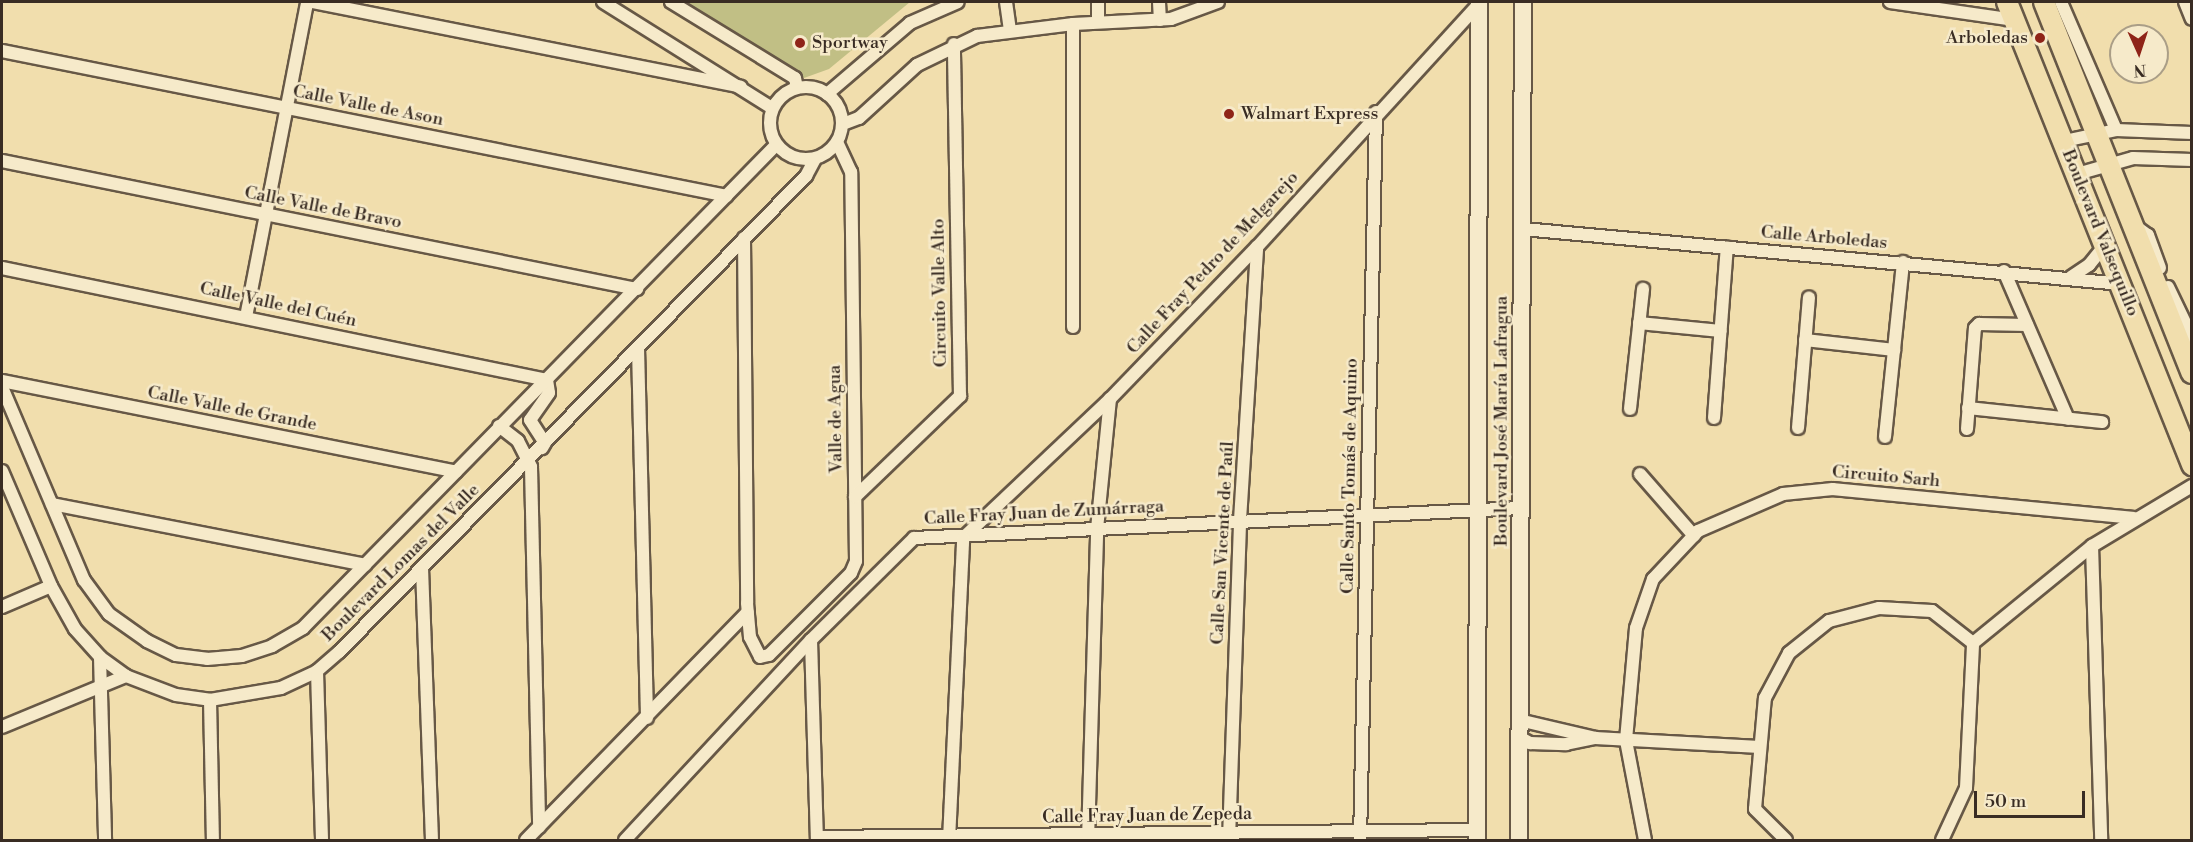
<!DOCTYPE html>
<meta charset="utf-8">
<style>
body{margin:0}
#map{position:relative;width:2193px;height:842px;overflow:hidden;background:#f1dead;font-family:"Libre Bodoni",serif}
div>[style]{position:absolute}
.green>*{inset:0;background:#c1bf85}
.roads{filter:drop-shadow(2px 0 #675846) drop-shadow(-2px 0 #675846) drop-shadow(0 2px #675846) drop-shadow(0 -2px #675846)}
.street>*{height:12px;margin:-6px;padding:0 6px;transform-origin:6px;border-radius:6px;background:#f6eaca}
.street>.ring{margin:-6px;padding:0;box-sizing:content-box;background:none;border:12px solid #f6eaca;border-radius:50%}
.secondary>*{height:16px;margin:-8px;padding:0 8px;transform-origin:8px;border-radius:8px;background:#f6eaca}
.primary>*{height:20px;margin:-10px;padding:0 10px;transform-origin:10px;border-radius:10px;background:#f1dead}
.dots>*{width:16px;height:16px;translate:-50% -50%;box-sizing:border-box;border:3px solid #f6eaca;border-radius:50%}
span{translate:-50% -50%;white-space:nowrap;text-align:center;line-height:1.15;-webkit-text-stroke:5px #f6eaca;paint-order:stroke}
.poi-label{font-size:18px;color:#392c23}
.right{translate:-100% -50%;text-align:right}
.left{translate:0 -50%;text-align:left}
.street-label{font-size:18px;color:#392c23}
.frame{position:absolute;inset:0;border:3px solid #392c23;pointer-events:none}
.north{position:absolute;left:2109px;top:24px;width:60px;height:60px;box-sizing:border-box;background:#f6eaca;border:2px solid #aa9e87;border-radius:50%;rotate:177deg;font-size:16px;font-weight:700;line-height:24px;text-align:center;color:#392c23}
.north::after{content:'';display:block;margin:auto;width:21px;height:27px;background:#8f2418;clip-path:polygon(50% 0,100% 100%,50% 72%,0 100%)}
.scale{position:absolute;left:1974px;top:791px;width:111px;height:27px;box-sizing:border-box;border:3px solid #392c23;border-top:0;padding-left:8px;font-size:18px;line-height:21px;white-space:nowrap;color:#392c23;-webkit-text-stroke:4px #f6eaca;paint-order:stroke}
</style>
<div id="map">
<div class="green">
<div style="clip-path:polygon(676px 2px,910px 2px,829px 69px,804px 78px)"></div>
</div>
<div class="roads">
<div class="street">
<div style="left:313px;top:2px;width:436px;rotate:11.2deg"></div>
<div style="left:603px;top:2px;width:199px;rotate:32.1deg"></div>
<div style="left:671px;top:2px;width:145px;rotate:31.5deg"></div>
<div style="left:795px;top:78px;width:10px;rotate:79deg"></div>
<div style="left:1006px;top:2px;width:27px;rotate:82deg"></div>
<div style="left:1098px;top:2px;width:20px;rotate:90deg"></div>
<div style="left:1159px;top:2px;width:18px;rotate:87deg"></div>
<div style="left:1890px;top:2px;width:126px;rotate:8.2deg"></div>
<div style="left:2061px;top:2px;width:139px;rotate:66.7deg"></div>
<div style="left:2185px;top:2px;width:18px;rotate:68deg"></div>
<div style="left:1073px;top:24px;width:303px;rotate:90deg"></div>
<div style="left:2px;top:51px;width:739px;rotate:11.31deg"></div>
<div class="ring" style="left:770px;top:87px;width:60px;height:60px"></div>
<div style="left:827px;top:94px;width:109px;rotate:-40.5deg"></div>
<div style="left:910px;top:23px;width:52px;rotate:-23.6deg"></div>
<div style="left:843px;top:124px;width:17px;rotate:-21deg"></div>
<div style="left:859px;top:118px;width:79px;rotate:-42.4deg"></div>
<div style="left:917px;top:65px;width:67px;rotate:-25.8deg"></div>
<div style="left:977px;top:36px;width:97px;rotate:-7.1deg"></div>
<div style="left:1073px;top:24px;width:98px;rotate:-2.9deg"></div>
<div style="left:1171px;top:19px;width:50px;rotate:-19.9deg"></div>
<div style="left:2064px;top:141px;width:53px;rotate:-11.9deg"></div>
<div style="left:2116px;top:130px;width:76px;rotate:2.3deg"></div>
<div style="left:2px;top:161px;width:648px;rotate:11.4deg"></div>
<div style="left:2077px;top:174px;width:58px;rotate:-15.9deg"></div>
<div style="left:2133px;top:158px;width:59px;rotate:1.9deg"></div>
<div style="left:2134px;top:225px;width:17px;rotate:36deg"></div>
<div style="left:2148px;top:235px;width:35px;rotate:70deg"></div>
<div style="left:1523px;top:229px;width:601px;rotate:5.25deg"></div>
<div style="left:744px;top:238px;width:365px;rotate:89.5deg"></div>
<div style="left:747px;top:603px;width:34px;rotate:85deg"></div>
<div style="left:750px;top:637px;width:22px;rotate:63deg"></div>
<div style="left:760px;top:657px;width:9px;rotate:-13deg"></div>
<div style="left:769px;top:655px;width:116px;rotate:-45deg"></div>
<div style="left:851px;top:573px;width:13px;rotate:-67deg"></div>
<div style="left:856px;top:561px;width:389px;rotate:-90.7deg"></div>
<div style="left:851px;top:172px;width:33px;rotate:-115deg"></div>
<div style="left:2px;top:268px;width:556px;rotate:11.61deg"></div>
<div style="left:547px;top:380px;width:13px;rotate:81deg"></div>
<div style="left:549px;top:393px;width:33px;rotate:125deg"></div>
<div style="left:530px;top:420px;width:27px;rotate:57deg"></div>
<div style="left:545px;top:443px;width:6px;rotate:121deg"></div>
<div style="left:2004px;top:271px;width:161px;rotate:66.6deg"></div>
<div style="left:2071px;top:277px;width:22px;rotate:-34deg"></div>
<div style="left:2089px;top:265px;width:26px;rotate:-51deg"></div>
<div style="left:2168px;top:287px;width:55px;rotate:64.4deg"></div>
<div style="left:246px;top:317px;width:321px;rotate:-79deg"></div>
<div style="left:1639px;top:323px;width:82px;rotate:5.6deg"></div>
<div style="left:1805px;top:340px;width:90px;rotate:6.4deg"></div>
<div style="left:638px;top:348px;width:370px;rotate:88.6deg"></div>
<div style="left:2px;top:381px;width:463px;rotate:11.3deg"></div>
<div style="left:2px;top:387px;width:210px;rotate:67deg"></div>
<div style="left:84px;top:580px;width:42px;rotate:53.7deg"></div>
<div style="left:109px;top:614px;width:47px;rotate:35.4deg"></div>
<div style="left:147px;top:641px;width:32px;rotate:26deg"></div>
<div style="left:176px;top:655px;width:31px;rotate:7deg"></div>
<div style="left:207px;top:659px;width:35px;rotate:-5deg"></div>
<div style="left:242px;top:656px;width:32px;rotate:-18deg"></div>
<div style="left:272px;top:646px;width:36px;rotate:-30deg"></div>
<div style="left:303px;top:628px;width:676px;rotate:-45.6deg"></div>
<div style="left:1968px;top:408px;width:135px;rotate:6deg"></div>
<div style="left:1630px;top:409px;width:121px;rotate:-83.8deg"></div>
<div style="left:1714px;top:418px;width:171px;rotate:-85.7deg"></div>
<div style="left:499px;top:426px;width:24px;rotate:38deg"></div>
<div style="left:518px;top:441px;width:29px;rotate:63deg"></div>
<div style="left:531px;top:467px;width:360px;rotate:88.7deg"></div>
<div style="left:1798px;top:428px;width:131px;rotate:-85.2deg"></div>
<div style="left:1967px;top:429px;width:101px;rotate:-85.5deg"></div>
<div style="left:1975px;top:328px;width:6px;rotate:-45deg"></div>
<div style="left:1979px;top:324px;width:48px;rotate:1.2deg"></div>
<div style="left:1885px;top:437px;width:176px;rotate:-84.1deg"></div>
<div style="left:2px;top:471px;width:125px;rotate:66.9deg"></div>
<div style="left:51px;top:586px;width:49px;rotate:60.8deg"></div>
<div style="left:75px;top:629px;width:38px;rotate:48deg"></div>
<div style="left:100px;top:657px;width:32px;rotate:36deg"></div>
<div style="left:126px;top:676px;width:53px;rotate:20.8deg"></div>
<div style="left:176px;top:695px;width:34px;rotate:8deg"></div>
<div style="left:210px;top:700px;width:72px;rotate:-9.6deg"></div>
<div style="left:281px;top:688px;width:40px;rotate:-25deg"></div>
<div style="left:317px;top:671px;width:29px;rotate:-41deg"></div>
<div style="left:339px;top:652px;width:667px;rotate:-45.55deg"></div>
<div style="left:806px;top:176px;width:19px;rotate:-62deg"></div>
<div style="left:1640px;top:474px;width:82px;rotate:48.9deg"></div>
<div style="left:855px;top:497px;width:146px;rotate:-43.9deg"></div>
<div style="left:960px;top:396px;width:352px;rotate:-91deg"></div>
<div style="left:52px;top:504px;width:319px;rotate:11deg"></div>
<div style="left:963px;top:538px;width:202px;rotate:-43.4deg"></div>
<div style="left:1110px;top:399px;width:211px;rotate:-46deg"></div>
<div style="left:1257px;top:247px;width:329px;rotate:-47.6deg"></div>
<div style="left:2092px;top:546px;width:294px;rotate:88.2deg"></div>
<div style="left:422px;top:568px;width:272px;rotate:87.9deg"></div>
<div style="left:2px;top:607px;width:53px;rotate:-23.2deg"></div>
<div style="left:811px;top:640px;width:200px;rotate:88.3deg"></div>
<div style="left:1973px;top:643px;width:154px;rotate:-39.2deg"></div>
<div style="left:2092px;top:546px;width:117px;rotate:-31deg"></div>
<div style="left:100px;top:657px;width:183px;rotate:88.4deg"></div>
<div style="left:317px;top:671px;width:169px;rotate:88.3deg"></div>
<div style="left:210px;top:700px;width:140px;rotate:88.8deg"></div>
<div style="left:1519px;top:720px;width:78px;rotate:13.3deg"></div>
<div style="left:1595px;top:738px;width:165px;rotate:3.1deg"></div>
<div style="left:2px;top:727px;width:134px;rotate:-22.4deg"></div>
<div style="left:1519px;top:737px;width:13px;rotate:29deg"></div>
<div style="left:1530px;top:743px;width:36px;rotate:2deg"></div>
<div style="left:1566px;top:744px;width:30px;rotate:-12deg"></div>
<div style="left:817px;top:837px;width:660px;rotate:-0.61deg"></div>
<div style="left:1229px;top:839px;width:319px;rotate:-88deg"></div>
<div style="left:1240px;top:520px;width:274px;rotate:-86.4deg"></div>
<div style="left:526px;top:840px;width:318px;rotate:-45.8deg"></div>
<div style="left:625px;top:840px;width:273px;rotate:-47.1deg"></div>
<div style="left:811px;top:640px;width:145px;rotate:-44.7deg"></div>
<div style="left:914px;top:538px;width:608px;rotate:-2.83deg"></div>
<div style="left:949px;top:840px;width:302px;rotate:-87.3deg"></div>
<div style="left:1088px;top:840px;width:311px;rotate:-88.3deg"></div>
<div style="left:1097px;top:529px;width:131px;rotate:-84.3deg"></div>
<div style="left:1360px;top:840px;width:728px;rotate:-88.74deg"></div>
<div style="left:1645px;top:840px;width:102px;rotate:-100.8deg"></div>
<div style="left:1626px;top:740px;width:112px;rotate:-84.9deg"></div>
<div style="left:1636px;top:628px;width:52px;rotate:-70.9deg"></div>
<div style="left:1653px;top:579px;width:66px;rotate:-46.8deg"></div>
<div style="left:1698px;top:531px;width:93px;rotate:-23.5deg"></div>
<div style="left:1783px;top:494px;width:50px;rotate:-5.7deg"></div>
<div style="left:1833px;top:489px;width:302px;rotate:5.5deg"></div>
<div style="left:1786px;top:840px;width:44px;rotate:-135deg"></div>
<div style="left:1755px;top:809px;width:111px;rotate:-84.9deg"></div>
<div style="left:1765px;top:698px;width:51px;rotate:-61.9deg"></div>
<div style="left:1789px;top:653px;width:51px;rotate:-38.7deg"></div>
<div style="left:1829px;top:621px;width:52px;rotate:-14.6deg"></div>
<div style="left:1879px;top:608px;width:53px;rotate:3.2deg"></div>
<div style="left:1932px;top:611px;width:52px;rotate:38deg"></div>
<div style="left:1942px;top:840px;width:57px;rotate:-65.2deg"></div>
<div style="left:1966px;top:788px;width:145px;rotate:-87.2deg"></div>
</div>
<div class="secondary">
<div style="left:1477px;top:840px;width:838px;rotate:-89.86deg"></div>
<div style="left:1519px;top:840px;width:838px;rotate:-89.73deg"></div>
</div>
<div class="primary">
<div style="left:2007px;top:2px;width:499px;rotate:68.2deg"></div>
<div style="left:2044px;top:2px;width:399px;rotate:68.3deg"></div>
</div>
</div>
<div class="dots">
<div style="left:2040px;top:38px;background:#8f2418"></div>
<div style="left:800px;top:43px;background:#8f2418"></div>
<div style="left:1229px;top:114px;background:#8f2418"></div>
</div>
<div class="poi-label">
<span class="right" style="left:2028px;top:38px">Arboledas</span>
<span class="left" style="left:812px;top:43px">Sportway</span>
<span class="left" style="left:1241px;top:114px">Walmart Express</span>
</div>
<div class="street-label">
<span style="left:368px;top:106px;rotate:11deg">Calle Valle de Ason</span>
<span style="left:323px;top:208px;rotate:11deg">Calle Valle de Bravo</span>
<span style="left:2100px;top:233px;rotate:68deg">Boulevard Valsequillo</span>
<span style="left:1824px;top:238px;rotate:5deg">Calle Arboledas</span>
<span style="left:1213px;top:263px;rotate:-47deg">Calle Fray Pedro de Melgarejo</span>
<span style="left:940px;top:293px;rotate:-91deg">Circuito Valle Alto</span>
<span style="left:278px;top:305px;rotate:12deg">Calle Valle del Cuén</span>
<span style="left:232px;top:409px;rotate:11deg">Calle Valle de Grande</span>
<span style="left:836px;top:419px;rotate:-91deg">Valle de Agua</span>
<span style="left:1502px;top:421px;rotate:-90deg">Boulevard José María Lafragua</span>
<span style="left:1350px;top:476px;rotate:-89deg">Calle Santo Tomás de Aquino</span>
<span style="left:1886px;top:477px;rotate:5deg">Circuito Sarh</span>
<span style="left:1044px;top:513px;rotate:-3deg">Calle Fray Juan de Zumárraga</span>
<span style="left:1223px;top:543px;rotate:-87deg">Calle San Vicente de Paúl</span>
<span style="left:401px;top:563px;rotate:-45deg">Boulevard Lomas del Valle</span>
<span style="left:1147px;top:816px;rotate:-1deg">Calle Fray Juan de Zepeda</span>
</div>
<div class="frame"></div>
<div class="north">N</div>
<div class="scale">50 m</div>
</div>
